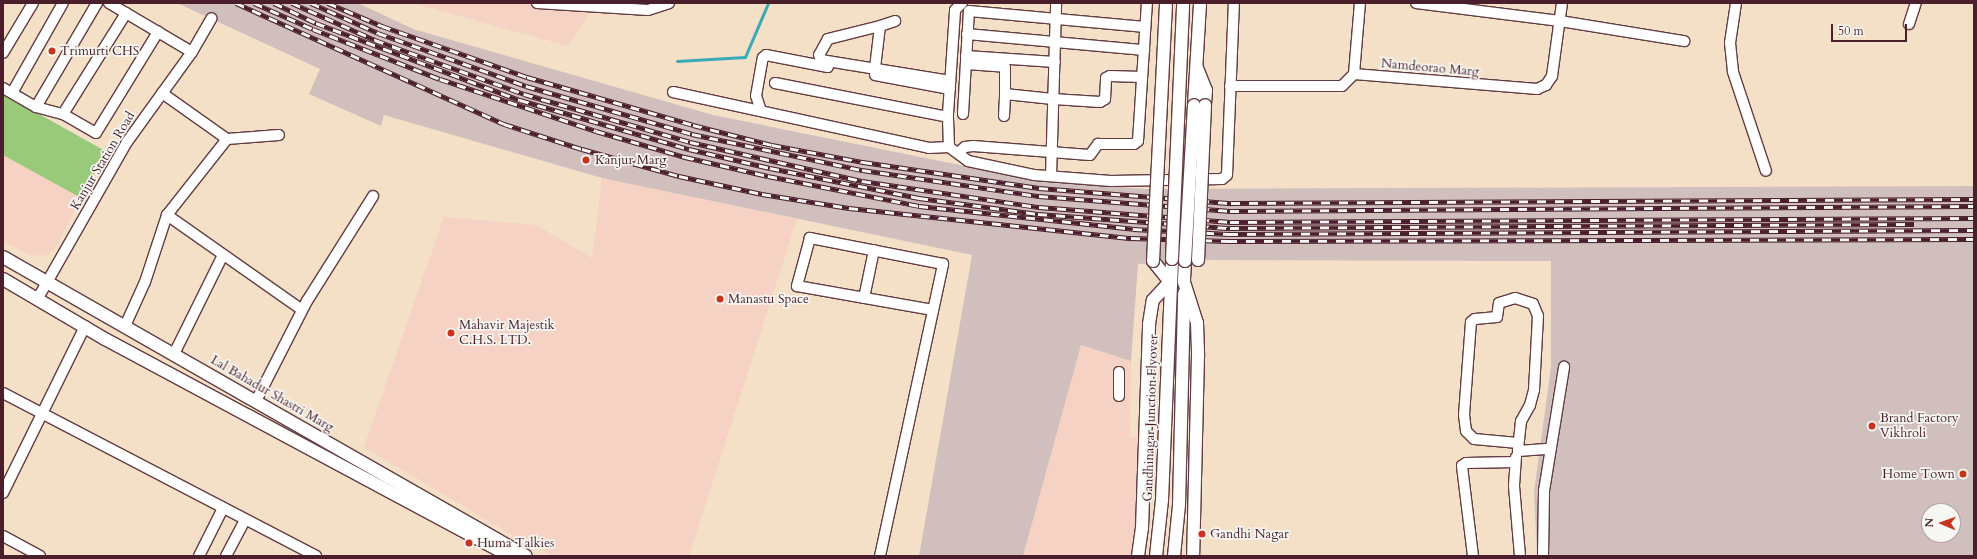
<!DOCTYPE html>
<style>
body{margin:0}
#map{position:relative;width:1977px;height:559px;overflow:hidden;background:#f3e0c7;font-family:Cardo,serif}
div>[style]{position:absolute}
.built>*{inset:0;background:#f5d2c3}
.industrial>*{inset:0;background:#d1bfbd}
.green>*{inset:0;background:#99ca79}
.stream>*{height:3px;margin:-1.5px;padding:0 1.5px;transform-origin:1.5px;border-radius:1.5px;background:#3aaab9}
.roads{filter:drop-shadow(1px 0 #633c42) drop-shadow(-1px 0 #633c42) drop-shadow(0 1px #633c42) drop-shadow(0 -1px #633c42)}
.minor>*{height:10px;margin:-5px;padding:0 5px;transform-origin:5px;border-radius:5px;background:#fff}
.major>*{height:12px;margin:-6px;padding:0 6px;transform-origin:6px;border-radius:6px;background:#fff}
.rail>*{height:4.5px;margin-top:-2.25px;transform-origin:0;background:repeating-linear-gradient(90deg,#f6f6f2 0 9px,#4a1f2b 0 18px);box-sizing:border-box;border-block:1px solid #4a1f2b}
.bridges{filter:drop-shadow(1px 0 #633c42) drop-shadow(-1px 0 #633c42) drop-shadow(0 1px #633c42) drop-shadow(0 -1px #633c42)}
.major-bridge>*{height:12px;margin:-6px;padding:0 6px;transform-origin:6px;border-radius:6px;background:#fff}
.dots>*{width:11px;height:11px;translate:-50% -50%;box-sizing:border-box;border:2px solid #f6f6f2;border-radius:50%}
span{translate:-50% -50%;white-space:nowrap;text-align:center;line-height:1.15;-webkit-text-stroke:3.5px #f6f6f2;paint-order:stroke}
.poi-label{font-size:13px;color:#4a1f2b}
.left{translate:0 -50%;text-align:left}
.right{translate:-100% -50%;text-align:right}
.street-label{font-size:13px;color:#4a1f2b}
.frame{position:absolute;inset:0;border:4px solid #4a1f2b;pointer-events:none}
.north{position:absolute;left:1921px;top:503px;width:40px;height:40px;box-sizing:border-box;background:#f6f6f2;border:1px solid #b1a0a2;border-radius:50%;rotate:272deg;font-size:11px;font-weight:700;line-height:16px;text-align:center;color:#4a1f2b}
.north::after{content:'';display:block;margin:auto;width:14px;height:18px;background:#c8321e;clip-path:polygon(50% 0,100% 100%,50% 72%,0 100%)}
.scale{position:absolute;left:1831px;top:24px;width:76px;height:18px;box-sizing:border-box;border:2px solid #4a1f2b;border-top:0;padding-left:5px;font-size:12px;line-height:14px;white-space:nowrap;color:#4a1f2b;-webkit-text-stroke:3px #f6f6f2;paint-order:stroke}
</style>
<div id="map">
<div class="built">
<div style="clip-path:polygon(412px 3px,588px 3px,587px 17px,568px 46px)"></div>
<div style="clip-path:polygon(3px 155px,81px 198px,56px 247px,45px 256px,29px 255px,3px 241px)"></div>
<div style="clip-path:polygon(602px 178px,797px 219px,689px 556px,553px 556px,512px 535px,364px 447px,444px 217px,536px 225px,592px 258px)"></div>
<div style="clip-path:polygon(1081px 344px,1131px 361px,1130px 437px,1139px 437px,1135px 544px,1132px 556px,1023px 556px)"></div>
</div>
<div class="industrial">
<div style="clip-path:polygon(evenodd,177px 3px,358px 3px,413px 29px,713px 115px,1034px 180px,1144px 189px,1974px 186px,1974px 556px,1537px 556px,1534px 492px,1551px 367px,1551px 261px,1209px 260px,1138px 264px,1131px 361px,1081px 345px,1023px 556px,919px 556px,972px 255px,602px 178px,384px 115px,381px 126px,309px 94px,320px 69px,177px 3px,1929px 511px,1953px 511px,1953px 535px,1929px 535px,1929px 511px)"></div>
</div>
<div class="green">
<div style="clip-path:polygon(3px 94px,107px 152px,81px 198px,3px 155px)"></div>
</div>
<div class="stream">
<div style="left:677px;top:61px;width:68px;rotate:-3.4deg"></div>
<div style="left:745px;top:57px;width:59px;rotate:-66.9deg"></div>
</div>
<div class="roads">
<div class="minor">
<div style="left:109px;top:3px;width:96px;rotate:30.6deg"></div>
<div style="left:537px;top:3px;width:111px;rotate:3.6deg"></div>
<div style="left:648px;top:10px;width:22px;rotate:-18deg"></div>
<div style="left:1416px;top:3px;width:145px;rotate:7.1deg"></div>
<div style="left:1560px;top:21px;width:126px;rotate:9.2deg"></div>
<div style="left:1736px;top:3px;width:40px;rotate:98.5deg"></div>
<div style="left:1730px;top:43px;width:29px;rotate:84deg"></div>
<div style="left:1733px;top:72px;width:104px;rotate:71.6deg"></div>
<div style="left:1909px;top:24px;width:22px;rotate:-72deg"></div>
<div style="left:880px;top:26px;width:16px;rotate:-18deg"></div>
<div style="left:967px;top:34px;width:178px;rotate:5.2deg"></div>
<div style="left:3px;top:53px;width:58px;rotate:-59deg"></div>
<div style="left:966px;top:56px;width:89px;rotate:3.9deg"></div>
<div style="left:966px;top:64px;width:39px;rotate:4deg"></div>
<div style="left:1005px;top:67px;width:27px;rotate:90deg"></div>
<div style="left:1005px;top:94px;width:48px;rotate:5.9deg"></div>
<div style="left:1053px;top:99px;width:47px;rotate:3.7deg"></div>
<div style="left:1100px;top:102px;width:6px;rotate:-31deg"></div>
<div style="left:1105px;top:99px;width:21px;rotate:-87deg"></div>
<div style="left:1106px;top:78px;width:4px;rotate:-27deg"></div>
<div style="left:1110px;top:76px;width:32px;rotate:2deg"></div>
<div style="left:875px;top:68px;width:42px;rotate:-83.2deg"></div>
<div style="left:880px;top:26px;width:54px;rotate:166deg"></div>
<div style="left:828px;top:39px;width:18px;rotate:119deg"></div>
<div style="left:819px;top:55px;width:5px;rotate:68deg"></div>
<div style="left:821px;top:60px;width:131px;rotate:9.2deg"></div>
<div style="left:1354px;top:74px;width:71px;rotate:-85.2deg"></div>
<div style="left:875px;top:75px;width:76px;rotate:10.6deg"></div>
<div style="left:775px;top:83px;width:176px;rotate:11.1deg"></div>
<div style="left:1230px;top:86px;width:112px"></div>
<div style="left:1342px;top:86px;width:17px;rotate:-45deg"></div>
<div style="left:1354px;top:74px;width:184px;rotate:4.7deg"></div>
<div style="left:1537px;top:89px;width:10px;rotate:-24deg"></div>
<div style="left:1546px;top:85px;width:11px;rotate:-56deg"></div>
<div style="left:1552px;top:76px;width:74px;rotate:-82.2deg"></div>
<div style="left:3px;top:88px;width:38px;rotate:30deg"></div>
<div style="left:36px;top:107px;width:28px;rotate:15deg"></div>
<div style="left:63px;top:114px;width:38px;rotate:30deg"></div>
<div style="left:96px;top:133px;width:119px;rotate:-58.5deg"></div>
<div style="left:673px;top:92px;width:262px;rotate:12.3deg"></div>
<div style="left:929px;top:148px;width:20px;rotate:-3deg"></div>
<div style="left:949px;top:147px;width:24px;rotate:36deg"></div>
<div style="left:968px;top:161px;width:67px;rotate:12deg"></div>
<div style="left:1034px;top:175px;width:77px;rotate:4.5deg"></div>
<div style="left:1111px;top:181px;width:111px;rotate:-1deg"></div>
<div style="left:1222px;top:179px;width:6px;rotate:-39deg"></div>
<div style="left:1227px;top:175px;width:172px;rotate:-87.7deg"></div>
<div style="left:12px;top:93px;width:103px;rotate:-60.5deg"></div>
<div style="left:162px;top:93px;width:80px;rotate:35.3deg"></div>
<div style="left:36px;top:107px;width:121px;rotate:-59.6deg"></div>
<div style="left:761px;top:111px;width:16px;rotate:-108deg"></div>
<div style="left:756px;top:96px;width:39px;rotate:-80deg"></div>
<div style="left:763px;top:58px;width:4px;rotate:-45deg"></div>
<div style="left:766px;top:55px;width:63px;rotate:11deg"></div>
<div style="left:63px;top:114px;width:119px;rotate:-58deg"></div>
<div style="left:963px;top:114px;width:103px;rotate:-86.7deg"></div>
<div style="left:969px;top:11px;width:177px;rotate:5.2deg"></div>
<div style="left:1004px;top:116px;width:22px;rotate:-87deg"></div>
<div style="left:949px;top:147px;width:33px;rotate:-92deg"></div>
<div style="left:948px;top:114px;width:104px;rotate:-86.1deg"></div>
<div style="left:955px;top:10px;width:10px;rotate:-45deg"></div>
<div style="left:958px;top:153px;width:9px;rotate:-41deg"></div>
<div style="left:965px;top:147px;width:8px;rotate:-7deg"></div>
<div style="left:973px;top:146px;width:117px;rotate:4.4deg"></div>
<div style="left:1090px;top:155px;width:14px;rotate:-54deg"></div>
<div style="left:1098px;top:144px;width:36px"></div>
<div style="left:1134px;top:144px;width:5px;rotate:-37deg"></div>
<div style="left:1138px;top:141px;width:138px;rotate:-86.3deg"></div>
<div style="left:1051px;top:176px;width:173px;rotate:-88.3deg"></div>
<div style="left:167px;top:215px;width:165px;rotate:35.1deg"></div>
<div style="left:38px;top:298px;width:180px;rotate:-60.3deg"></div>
<div style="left:127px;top:142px;width:111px;rotate:-54.2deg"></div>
<div style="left:192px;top:52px;width:39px;rotate:-60deg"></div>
<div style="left:864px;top:298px;width:49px;rotate:-78.2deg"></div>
<div style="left:125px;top:326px;width:48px;rotate:-65.6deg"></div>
<div style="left:145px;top:282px;width:71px;rotate:-71.8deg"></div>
<div style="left:167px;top:215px;width:97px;rotate:-51.7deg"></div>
<div style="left:227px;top:139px;width:52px;rotate:-4.4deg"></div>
<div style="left:174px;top:354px;width:110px;rotate:-63.7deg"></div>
<div style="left:3px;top:393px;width:353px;rotate:27.5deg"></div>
<div style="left:1119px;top:396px;width:24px;rotate:-90deg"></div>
<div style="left:256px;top:401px;width:112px;rotate:-63deg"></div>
<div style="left:307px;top:301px;width:124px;rotate:-57.8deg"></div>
<div style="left:1518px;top:443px;width:44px;rotate:-174.8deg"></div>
<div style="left:1474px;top:439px;width:11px;rotate:-135deg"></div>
<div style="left:1466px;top:431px;width:16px;rotate:-97deg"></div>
<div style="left:1464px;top:415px;width:93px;rotate:-85.7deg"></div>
<div style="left:1471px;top:322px;width:5px;rotate:-37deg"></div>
<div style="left:1475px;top:319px;width:22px;rotate:-5deg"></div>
<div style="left:1497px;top:317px;width:14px;rotate:-82deg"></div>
<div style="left:1499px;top:303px;width:17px;rotate:-17deg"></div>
<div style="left:1515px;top:298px;width:19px;rotate:18deg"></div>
<div style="left:1533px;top:304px;width:13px;rotate:67deg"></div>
<div style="left:1538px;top:316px;width:74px;rotate:93.1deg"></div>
<div style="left:1534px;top:390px;width:16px;rotate:105deg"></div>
<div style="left:1530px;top:405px;width:18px;rotate:119deg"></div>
<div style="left:1521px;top:421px;width:30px;rotate:96deg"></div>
<div style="left:1518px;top:451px;width:31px;rotate:-4deg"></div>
<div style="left:1516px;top:457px;width:29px;rotate:94deg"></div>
<div style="left:1514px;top:486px;width:70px;rotate:85.1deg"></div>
<div style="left:3px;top:493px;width:186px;rotate:-63.8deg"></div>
<div style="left:3px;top:536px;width:42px;rotate:28.4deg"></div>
<div style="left:199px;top:556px;width:54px;rotate:-63.4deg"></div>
<div style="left:226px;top:556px;width:41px;rotate:-62.2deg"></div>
<div style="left:880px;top:556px;width:299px;rotate:-77.8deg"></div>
<div style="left:943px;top:264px;width:136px;rotate:-168.9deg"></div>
<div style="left:810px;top:238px;width:50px;rotate:105.2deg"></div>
<div style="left:797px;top:286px;width:138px;rotate:10deg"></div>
<div style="left:1473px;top:556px;width:91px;rotate:-97deg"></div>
<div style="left:1462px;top:466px;width:5px;rotate:-37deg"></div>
<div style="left:1466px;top:463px;width:49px;rotate:-1.2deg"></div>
<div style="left:1543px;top:556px;width:65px;rotate:-89.1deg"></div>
<div style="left:1544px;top:491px;width:126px;rotate:-80.8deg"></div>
</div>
<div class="major">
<div style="left:1197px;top:68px;width:24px;rotate:68deg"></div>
<div style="left:1206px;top:90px;width:15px;rotate:94deg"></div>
<div style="left:1194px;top:105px;width:102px;rotate:-86.6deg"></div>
<div style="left:3px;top:257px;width:602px;rotate:29.76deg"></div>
<div style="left:1153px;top:261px;width:27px;rotate:51deg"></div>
<div style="left:1185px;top:261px;width:21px;rotate:93deg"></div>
<div style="left:1184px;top:282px;width:43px;rotate:72.4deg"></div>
<div style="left:1197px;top:323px;width:33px;rotate:88deg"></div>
<div style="left:1198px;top:356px;width:200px;rotate:91.4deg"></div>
<div style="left:3px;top:279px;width:118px;rotate:30.5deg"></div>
<div style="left:105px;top:339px;width:455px;rotate:28.2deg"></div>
<div style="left:1138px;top:556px;width:28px;rotate:-82deg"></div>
<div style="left:1142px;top:528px;width:204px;rotate:-88deg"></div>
<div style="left:1149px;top:324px;width:24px;rotate:-81deg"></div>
<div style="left:1153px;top:300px;width:25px;rotate:-47deg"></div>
<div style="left:1156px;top:556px;width:56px;rotate:-83.9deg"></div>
<div style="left:1162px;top:500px;width:241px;rotate:-87.6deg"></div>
<div style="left:1174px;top:556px;width:51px;rotate:-84.4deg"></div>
<div style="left:1179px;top:505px;width:212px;rotate:-88.6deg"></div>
</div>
</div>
<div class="rail">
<div style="left:236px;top:3px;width:294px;rotate:24.3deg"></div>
<div style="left:504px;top:124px;width:82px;rotate:17.8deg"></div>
<div style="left:582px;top:149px;width:101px;rotate:15.6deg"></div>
<div style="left:679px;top:176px;width:85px;rotate:12.2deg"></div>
<div style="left:762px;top:194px;width:88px;rotate:9.1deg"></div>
<div style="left:849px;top:208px;width:284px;rotate:6.1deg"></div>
<div style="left:1131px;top:238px;width:97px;rotate:1.8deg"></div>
<div style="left:1228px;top:241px;width:746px;rotate:-0.15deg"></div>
<div style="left:254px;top:3px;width:64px;rotate:23.8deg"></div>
<div style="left:313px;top:29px;width:136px;rotate:21.5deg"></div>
<div style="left:440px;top:79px;width:164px;rotate:18.4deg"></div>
<div style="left:596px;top:131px;width:93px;rotate:16.3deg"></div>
<div style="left:685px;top:157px;width:85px;rotate:12.9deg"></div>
<div style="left:768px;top:176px;width:154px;rotate:11.2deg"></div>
<div style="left:919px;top:206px;width:215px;rotate:6.1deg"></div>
<div style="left:1133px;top:229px;width:96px;rotate:3deg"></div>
<div style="left:1229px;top:234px;width:745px;rotate:-0.31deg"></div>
<div style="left:274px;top:3px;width:47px;rotate:25.5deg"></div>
<div style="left:316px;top:23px;width:218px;rotate:20.7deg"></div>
<div style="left:520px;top:100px;width:176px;rotate:16.2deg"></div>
<div style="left:689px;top:149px;width:83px;rotate:13.2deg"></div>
<div style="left:770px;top:168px;width:152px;rotate:11.4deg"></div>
<div style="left:919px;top:198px;width:120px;rotate:7.7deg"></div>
<div style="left:1038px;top:214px;width:193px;rotate:4.2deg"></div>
<div style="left:1230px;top:228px;width:684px;rotate:-0.34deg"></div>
<div style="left:292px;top:3px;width:91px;rotate:24deg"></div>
<div style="left:375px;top:40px;width:158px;rotate:19.9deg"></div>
<div style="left:524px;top:94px;width:173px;rotate:16.1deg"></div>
<div style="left:690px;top:142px;width:176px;rotate:12.8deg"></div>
<div style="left:862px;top:181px;width:179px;rotate:8.4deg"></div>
<div style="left:1039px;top:207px;width:192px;rotate:4.5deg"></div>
<div style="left:1230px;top:222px;width:744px;rotate:-0.31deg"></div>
<div style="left:311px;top:3px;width:73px;rotate:24.1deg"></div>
<div style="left:378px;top:33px;width:157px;rotate:19.7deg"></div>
<div style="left:526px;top:86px;width:173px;rotate:16.1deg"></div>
<div style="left:692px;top:134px;width:174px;rotate:12deg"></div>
<div style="left:862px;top:170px;width:179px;rotate:8.4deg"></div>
<div style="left:1039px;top:196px;width:192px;rotate:4.5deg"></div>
<div style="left:1230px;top:211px;width:744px;rotate:-0.39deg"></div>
<div style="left:328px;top:3px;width:59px;rotate:23.1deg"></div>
<div style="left:382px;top:26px;width:154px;rotate:19.4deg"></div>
<div style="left:527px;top:77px;width:173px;rotate:16.1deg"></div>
<div style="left:693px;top:125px;width:81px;rotate:14.2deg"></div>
<div style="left:772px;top:145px;width:93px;rotate:10.6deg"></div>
<div style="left:863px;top:162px;width:178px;rotate:8.4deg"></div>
<div style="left:1039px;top:188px;width:193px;rotate:4.5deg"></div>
<div style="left:1231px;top:203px;width:743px;rotate:-0.31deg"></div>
</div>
<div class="bridges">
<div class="major-bridge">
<div style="left:1172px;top:259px;width:254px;rotate:-87.5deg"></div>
<div style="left:1198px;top:260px;width:155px;rotate:-87.4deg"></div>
<div style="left:1153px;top:261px;width:256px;rotate:-87.1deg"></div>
<div style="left:1185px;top:261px;width:156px;rotate:-86.7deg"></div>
</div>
</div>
<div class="dots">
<div style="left:52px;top:51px;background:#c8321e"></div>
<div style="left:586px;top:160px;background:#c8321e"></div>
<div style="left:720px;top:299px;background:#c8321e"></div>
<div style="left:451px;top:333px;background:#c8321e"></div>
<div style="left:1872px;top:426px;background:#c8321e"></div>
<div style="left:1963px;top:474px;background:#c8321e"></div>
<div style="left:1202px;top:534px;background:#c8321e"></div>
<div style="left:469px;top:543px;background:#c8321e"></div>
</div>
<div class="poi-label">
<span class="left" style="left:60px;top:51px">Trimurti CHS</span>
<span class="left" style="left:595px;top:160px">Kanjur Marg</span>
<span class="left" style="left:728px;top:299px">Manastu Space</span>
<span class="left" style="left:459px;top:333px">Mahavir Majestik<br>C.H.S. LTD.</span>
<span class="left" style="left:1880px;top:426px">Brand Factory<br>Vikhroli</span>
<span class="right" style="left:1955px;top:474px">Home Town</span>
<span class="left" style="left:1210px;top:534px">Gandhi Nagar</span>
<span class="left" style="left:477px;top:543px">Huma Talkies</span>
</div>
<div class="street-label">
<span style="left:1430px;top:68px;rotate:5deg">Namdeorao Marg</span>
<span style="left:103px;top:161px;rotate:-59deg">Kanjur Station Road</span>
<span style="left:272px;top:394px;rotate:30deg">Lal Bahadur Shastri Marg</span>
<span style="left:1151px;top:418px;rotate:-88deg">Gandhinagar Junction Flyover</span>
</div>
<div class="frame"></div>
<div class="north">N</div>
<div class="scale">50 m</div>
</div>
